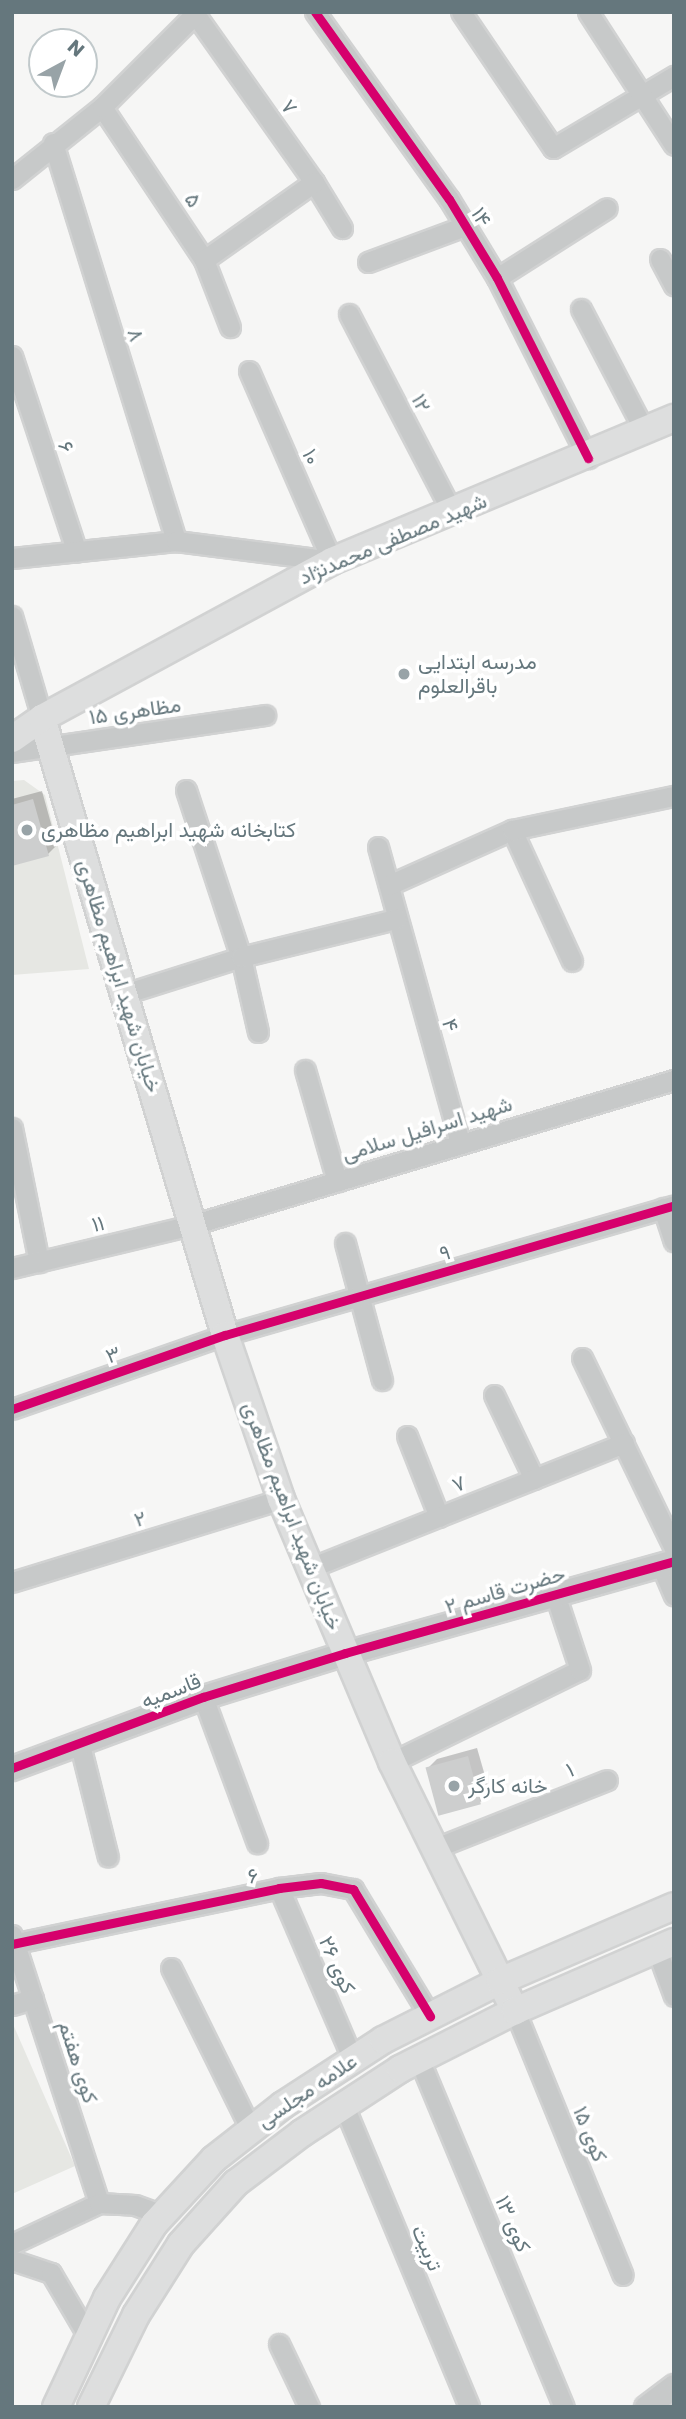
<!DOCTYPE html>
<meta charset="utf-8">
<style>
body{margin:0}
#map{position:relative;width:686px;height:2419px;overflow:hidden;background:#f6f6f5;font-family:Poppins,Vazirmatn,sans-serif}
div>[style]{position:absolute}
.green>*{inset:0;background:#e6e7e3}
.shadow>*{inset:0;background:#0003}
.building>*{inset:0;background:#cdcece;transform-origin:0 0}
.roads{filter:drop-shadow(2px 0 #d1d2d2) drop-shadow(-2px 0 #d1d2d2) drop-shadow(0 2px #d1d2d2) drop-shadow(0 -2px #d1d2d2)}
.minor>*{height:19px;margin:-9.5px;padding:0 9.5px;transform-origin:9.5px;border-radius:9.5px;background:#c7c9c9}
.tertiary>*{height:23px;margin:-11.5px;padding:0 11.5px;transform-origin:11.5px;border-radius:11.5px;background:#c7c9c9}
.secondary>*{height:26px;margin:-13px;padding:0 13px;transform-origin:13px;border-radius:13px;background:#dddede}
.cycleway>*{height:9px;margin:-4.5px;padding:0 4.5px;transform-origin:4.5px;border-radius:4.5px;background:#d6006c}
.dots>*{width:19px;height:19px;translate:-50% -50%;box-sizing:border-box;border:4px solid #fff;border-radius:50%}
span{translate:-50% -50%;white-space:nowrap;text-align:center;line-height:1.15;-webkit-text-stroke:7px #fff;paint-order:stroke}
.street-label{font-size:21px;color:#65777d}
.poi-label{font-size:21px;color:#65777d}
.left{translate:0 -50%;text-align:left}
.frame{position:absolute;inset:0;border:14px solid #65777d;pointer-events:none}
.north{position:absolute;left:28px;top:28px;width:70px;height:70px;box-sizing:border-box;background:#fff;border:2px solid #c1c9cb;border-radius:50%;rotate:41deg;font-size:19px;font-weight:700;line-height:28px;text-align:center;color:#65777d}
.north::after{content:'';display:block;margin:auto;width:24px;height:32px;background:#98a3a7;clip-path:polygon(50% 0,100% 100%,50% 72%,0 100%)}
</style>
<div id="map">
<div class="green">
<div style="clip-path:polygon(24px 780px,45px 795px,89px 969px,12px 975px,12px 781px)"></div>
<div style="clip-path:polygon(12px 2022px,75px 2166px,12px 2194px)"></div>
</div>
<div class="shadow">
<div style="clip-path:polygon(42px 791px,57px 845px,48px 854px,12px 864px,12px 799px)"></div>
<div style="clip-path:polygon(477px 1748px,490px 1793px,481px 1802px,428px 1768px,437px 1759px)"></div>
</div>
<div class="building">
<div style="clip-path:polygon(33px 799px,49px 856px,12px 866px,12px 805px)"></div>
<div style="left:468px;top:1756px;width:50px;height:44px;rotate:75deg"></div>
</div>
<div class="roads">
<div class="minor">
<div style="left:315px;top:12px;width:230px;rotate:54.4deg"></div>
<div style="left:449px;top:199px;width:92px;rotate:58.7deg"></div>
<div style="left:497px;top:278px;width:202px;rotate:63.2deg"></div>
<div style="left:461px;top:12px;width:164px;rotate:55.9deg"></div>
<div style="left:553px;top:148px;width:141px;rotate:-30.8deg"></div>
<div style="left:588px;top:12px;width:158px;rotate:57.1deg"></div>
<div style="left:195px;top:14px;width:206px;rotate:54.7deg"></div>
<div style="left:314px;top:182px;width:54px;rotate:58.7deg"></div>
<div style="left:102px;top:107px;width:184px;rotate:56.3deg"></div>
<div style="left:204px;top:260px;width:72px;rotate:68.8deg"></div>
<div style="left:53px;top:143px;width:417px;rotate:72.8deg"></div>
<div style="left:12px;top:179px;width:115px;rotate:-38.7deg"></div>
<div style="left:102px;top:107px;width:134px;rotate:-45deg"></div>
<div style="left:660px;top:259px;width:30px;rotate:62deg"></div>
<div style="left:204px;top:260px;width:135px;rotate:-35.3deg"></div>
<div style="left:368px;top:262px;width:103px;rotate:-20.4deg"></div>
<div style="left:497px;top:278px;width:130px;rotate:-32.5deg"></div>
<div style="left:581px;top:309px;width:139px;rotate:62.5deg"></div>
<div style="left:349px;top:314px;width:223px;rotate:62.5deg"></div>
<div style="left:12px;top:356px;width:206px;rotate:71.7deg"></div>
<div style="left:249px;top:371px;width:207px;rotate:66.4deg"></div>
<div style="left:12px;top:558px;width:165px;rotate:-5.9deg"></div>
<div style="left:176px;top:541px;width:157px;rotate:7.3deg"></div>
<div style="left:12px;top:616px;width:106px;rotate:73.6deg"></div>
<div style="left:12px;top:752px;width:256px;rotate:-8.3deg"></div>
<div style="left:186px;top:790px;width:176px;rotate:71.8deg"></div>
<div style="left:241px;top:957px;width:77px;rotate:77.2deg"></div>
<div style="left:512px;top:830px;width:144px;rotate:65.4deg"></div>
<div style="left:378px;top:847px;width:307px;rotate:74.5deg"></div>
<div style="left:389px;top:885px;width:135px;rotate:-24.1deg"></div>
<div style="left:512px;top:830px;width:166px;rotate:-11.9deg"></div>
<div style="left:124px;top:994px;width:123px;rotate:-17.5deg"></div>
<div style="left:241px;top:957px;width:160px;rotate:-13.8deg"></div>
<div style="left:305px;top:1070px;width:116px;rotate:73.9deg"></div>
<div style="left:12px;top:1128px;width:137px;rotate:78.6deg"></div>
<div style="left:663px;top:1208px;width:35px;rotate:72deg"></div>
<div style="left:345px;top:1243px;width:142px;rotate:74.9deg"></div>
<div style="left:12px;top:1268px;width:188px;rotate:-13.5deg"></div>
<div style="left:195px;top:1224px;width:500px;rotate:-16.73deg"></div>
<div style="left:582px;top:1358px;width:211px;rotate:64.2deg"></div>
<div style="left:494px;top:1395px;width:93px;rotate:64.5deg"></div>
<div style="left:12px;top:1409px;width:225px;rotate:-19.2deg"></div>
<div style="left:225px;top:1335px;width:467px;rotate:-16.1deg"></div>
<div style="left:407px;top:1436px;width:87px;rotate:68.4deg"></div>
<div style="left:661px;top:1565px;width:33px;rotate:67deg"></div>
<div style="left:310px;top:1568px;width:338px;rotate:-21.7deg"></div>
<div style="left:12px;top:1582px;width:282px;rotate:-17.1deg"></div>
<div style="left:203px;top:1697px;width:156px;rotate:69.7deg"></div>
<div style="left:80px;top:1745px;width:115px;rotate:76deg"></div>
<div style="left:392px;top:1762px;width:209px;rotate:-26.1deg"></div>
<div style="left:580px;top:1670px;width:80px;rotate:-108.2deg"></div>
<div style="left:433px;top:1849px;width:187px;rotate:-21.6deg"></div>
<div style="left:279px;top:1888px;width:187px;rotate:66.7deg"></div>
<div style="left:12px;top:1935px;width:282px;rotate:72deg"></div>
<div style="left:12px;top:1944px;width:273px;rotate:-11.8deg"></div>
<div style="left:279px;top:1888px;width:42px;rotate:-6.8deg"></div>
<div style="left:321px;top:1883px;width:33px;rotate:11deg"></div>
<div style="left:353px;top:1889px;width:149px;rotate:58.8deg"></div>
<div style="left:657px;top:1950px;width:49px;rotate:69.7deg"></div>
<div style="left:171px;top:1968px;width:181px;rotate:63.7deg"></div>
<div style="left:12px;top:2005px;width:22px;rotate:-16deg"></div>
<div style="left:515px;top:2011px;width:285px;rotate:67.8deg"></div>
<div style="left:419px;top:2059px;width:377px;rotate:67.4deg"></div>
<div style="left:344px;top:2106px;width:326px;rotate:67.4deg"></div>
<div style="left:12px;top:2244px;width:96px;rotate:-25.2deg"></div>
<div style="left:99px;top:2203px;width:36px;rotate:3deg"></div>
<div style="left:135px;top:2205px;width:30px;rotate:20deg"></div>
<div style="left:12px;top:2260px;width:41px;rotate:18.4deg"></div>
<div style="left:51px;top:2273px;width:73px;rotate:59.6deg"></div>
<div style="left:279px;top:2344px;width:70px;rotate:64.5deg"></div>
</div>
<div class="tertiary">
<div style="left:12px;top:1768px;width:204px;rotate:-20.4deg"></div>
<div style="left:203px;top:1697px;width:149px;rotate:-17.2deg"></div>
<div style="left:345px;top:1653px;width:342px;rotate:-15.6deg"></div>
<div style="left:646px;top:2407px;width:35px;rotate:-37deg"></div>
</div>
<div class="secondary">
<div style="left:42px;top:718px;width:644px;rotate:73.48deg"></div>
<div style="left:225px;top:1335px;width:173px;rotate:71.1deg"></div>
<div style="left:281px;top:1499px;width:285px;rotate:67.1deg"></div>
<div style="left:392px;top:1762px;width:278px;rotate:63.7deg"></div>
<div style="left:12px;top:739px;width:37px;rotate:-35deg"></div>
<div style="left:42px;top:718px;width:330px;rotate:-28.4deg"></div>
<div style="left:332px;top:561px;width:371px;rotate:-22.7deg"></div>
<div style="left:56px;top:2407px;width:120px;rotate:-64.9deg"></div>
<div style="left:107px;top:2298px;width:88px;rotate:-57.6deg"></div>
<div style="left:154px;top:2224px;width:88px;rotate:-47.3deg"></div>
<div style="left:214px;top:2159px;width:88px;rotate:-38deg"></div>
<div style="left:283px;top:2105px;width:119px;rotate:-33deg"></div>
<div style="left:383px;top:2040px;width:131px;rotate:-26.8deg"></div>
<div style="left:500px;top:1981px;width:189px;rotate:-23.3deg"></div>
<div style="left:91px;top:2407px;width:102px;rotate:-63.9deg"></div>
<div style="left:136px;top:2315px;width:84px;rotate:-57.6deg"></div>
<div style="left:181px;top:2244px;width:82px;rotate:-48deg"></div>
<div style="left:236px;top:2183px;width:83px;rotate:-37.1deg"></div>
<div style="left:302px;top:2133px;width:117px;rotate:-33.1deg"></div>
<div style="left:400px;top:2069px;width:129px;rotate:-26.8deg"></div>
<div style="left:515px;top:2011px;width:173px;rotate:-23.5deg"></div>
</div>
</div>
<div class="cycleway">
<div style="left:315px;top:12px;width:230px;rotate:54.4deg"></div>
<div style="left:449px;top:199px;width:92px;rotate:58.7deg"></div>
<div style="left:497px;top:278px;width:202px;rotate:63.2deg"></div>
<div style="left:12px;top:1409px;width:225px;rotate:-19.2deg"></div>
<div style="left:225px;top:1335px;width:467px;rotate:-16.1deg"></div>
<div style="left:12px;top:1768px;width:204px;rotate:-20.4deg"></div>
<div style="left:203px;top:1697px;width:149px;rotate:-17.2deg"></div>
<div style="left:345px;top:1653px;width:342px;rotate:-15.6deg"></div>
<div style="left:12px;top:1944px;width:273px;rotate:-11.8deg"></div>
<div style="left:279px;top:1888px;width:42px;rotate:-6.8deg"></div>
<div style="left:321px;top:1883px;width:33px;rotate:11deg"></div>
<div style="left:353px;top:1889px;width:149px;rotate:58.8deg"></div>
</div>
<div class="dots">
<div style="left:404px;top:674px;background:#98a3a7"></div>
<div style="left:27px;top:830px;background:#98a3a7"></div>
<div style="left:454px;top:1786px;background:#98a3a7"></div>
</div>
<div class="street-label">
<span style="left:289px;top:107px;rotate:54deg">۷</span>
<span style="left:193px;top:200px;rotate:57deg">۵</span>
<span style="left:481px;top:217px;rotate:59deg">۱۴</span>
<span style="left:136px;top:335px;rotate:73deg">۸</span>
<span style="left:421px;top:403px;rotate:63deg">۱۲</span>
<span style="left:66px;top:447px;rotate:72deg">۶</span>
<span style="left:311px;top:457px;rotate:66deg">۱۰</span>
<span style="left:393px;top:539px;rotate:-23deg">شهید مصطفی محمدنژاد</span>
<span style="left:135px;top:711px;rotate:-8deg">۱۵ مظاهری</span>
<span style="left:119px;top:976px;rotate:73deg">خیابان شهید ابراهیم مظاهری</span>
<span style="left:450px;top:1025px;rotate:74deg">۴</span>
<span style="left:427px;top:1129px;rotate:-17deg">شهید اسرافیل سلامی</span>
<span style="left:98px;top:1224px;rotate:-13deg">۱۱</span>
<span style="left:445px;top:1253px;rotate:-16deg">۹</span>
<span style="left:113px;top:1355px;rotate:-19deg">۳</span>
<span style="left:459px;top:1484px;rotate:-22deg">۷</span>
<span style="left:292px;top:1516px;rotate:69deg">خیابان شهید ابراهیم مظاهری</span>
<span style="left:140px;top:1519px;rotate:-17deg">۲</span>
<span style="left:505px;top:1590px;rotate:-16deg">۲ حضرت قاسم</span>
<span style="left:171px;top:1691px;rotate:-21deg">قاسمیه</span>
<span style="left:570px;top:1770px;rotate:-22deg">۱</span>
<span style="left:253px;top:1876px;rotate:-12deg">۶</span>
<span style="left:337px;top:1965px;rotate:66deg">کوی ۲۶</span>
<span style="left:78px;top:2062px;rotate:72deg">کوی هفتم</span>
<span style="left:307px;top:2091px;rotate:-34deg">علامه مجلسی</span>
<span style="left:590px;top:2134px;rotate:68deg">کوی ۱۵</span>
<span style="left:513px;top:2224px;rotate:67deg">کوی ۱۳</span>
<span style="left:427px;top:2248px;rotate:67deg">تربیت</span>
</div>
<div class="poi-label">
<span class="left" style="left:418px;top:674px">مدرسه ابتدایی<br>باقرالعلوم</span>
<span class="left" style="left:41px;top:830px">کتابخانه شهید ابراهیم مظاهری</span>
<span class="left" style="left:468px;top:1786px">خانه کارگر</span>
</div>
<div class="frame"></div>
<div class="north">N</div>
</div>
